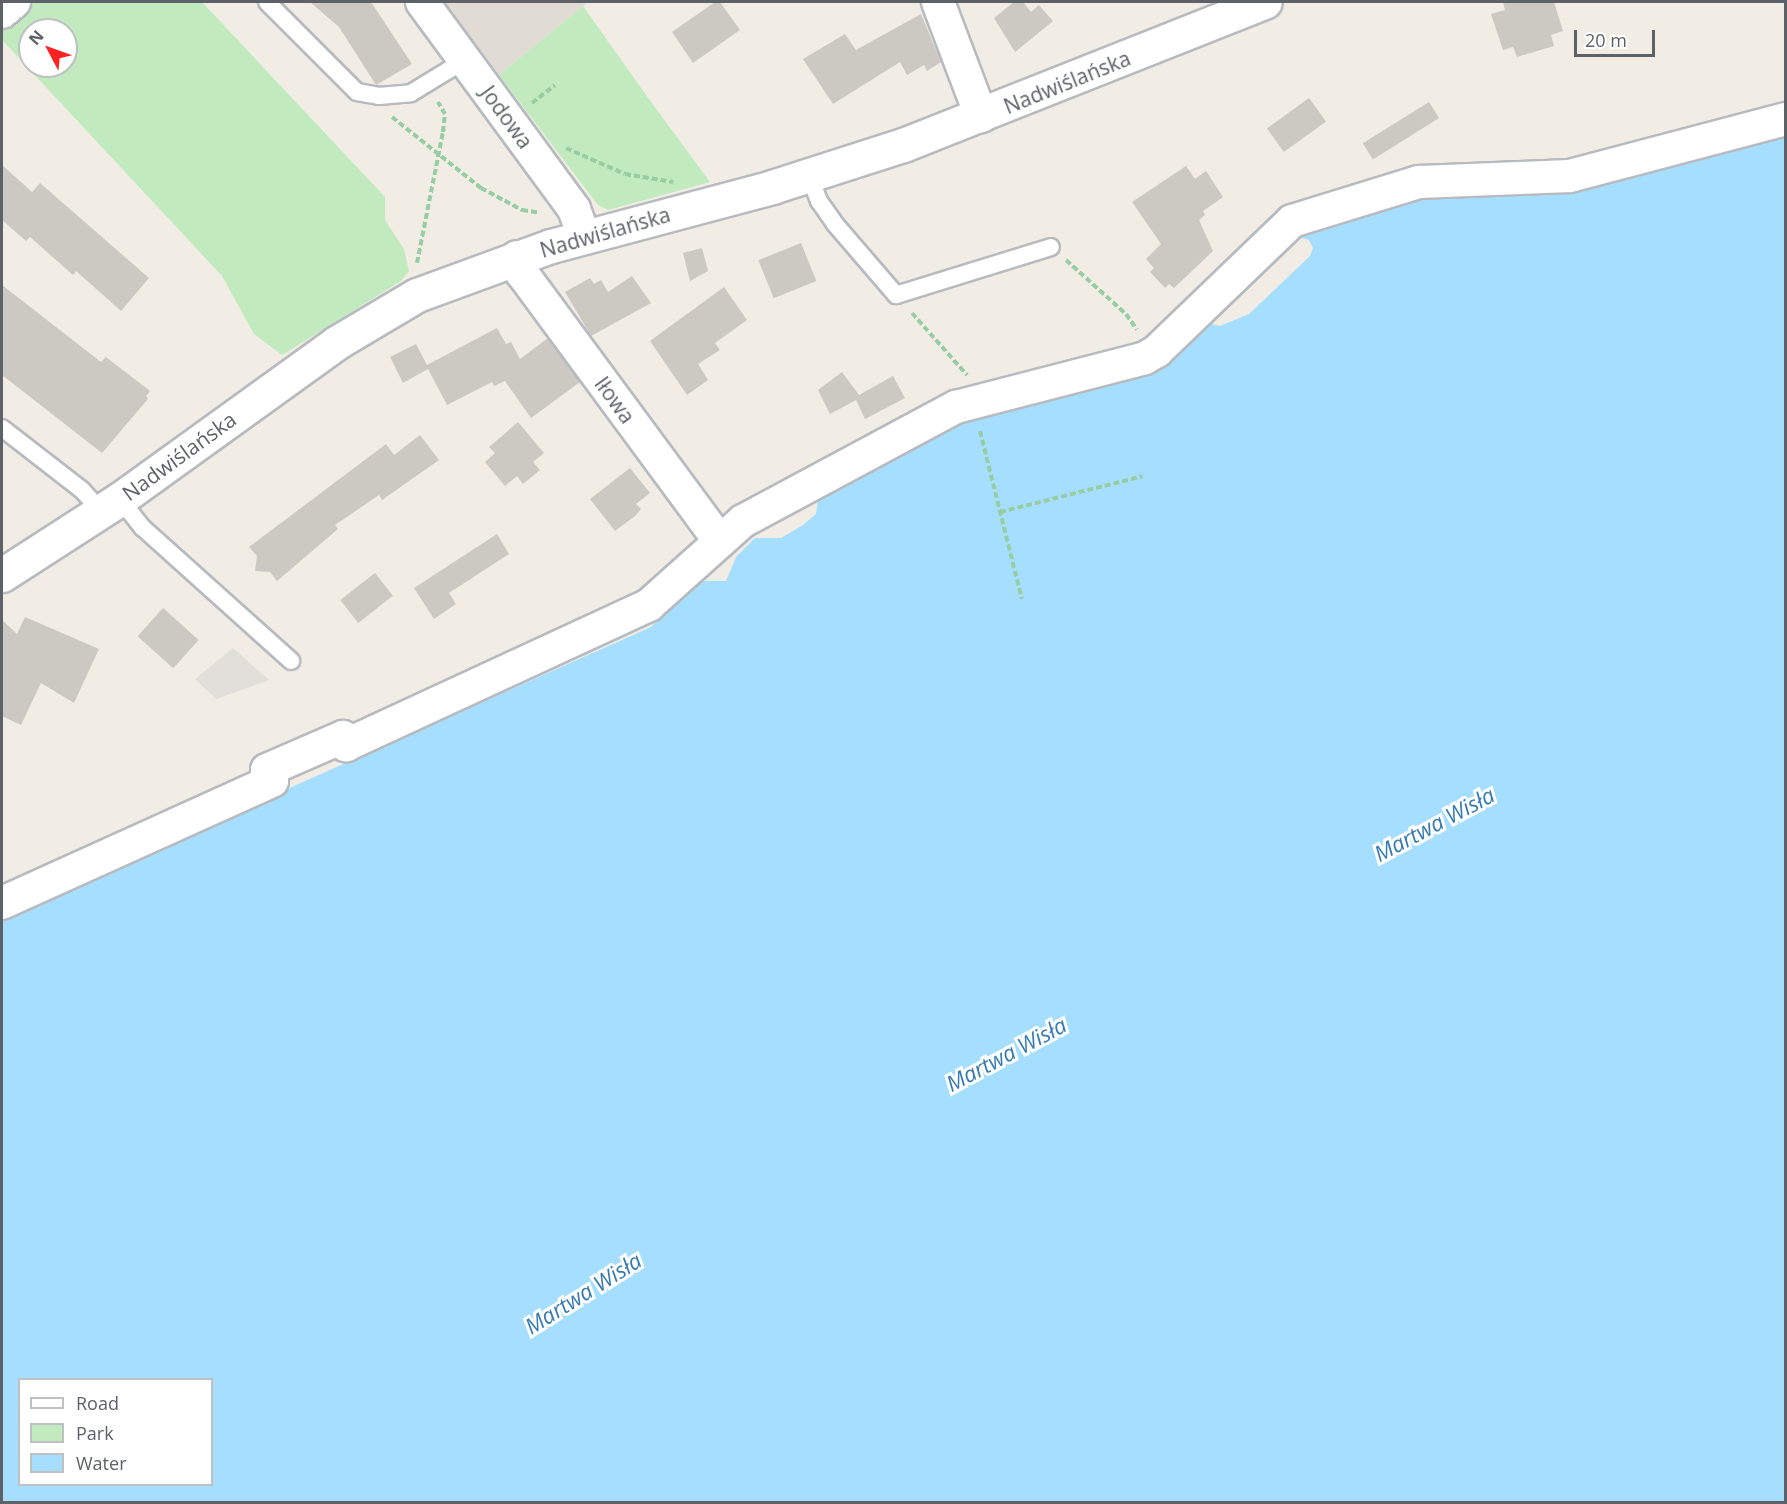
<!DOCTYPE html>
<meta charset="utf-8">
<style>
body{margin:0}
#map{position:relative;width:1787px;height:1504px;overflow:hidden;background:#f1ede5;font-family:"Open Sans",sans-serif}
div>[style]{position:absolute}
.industrial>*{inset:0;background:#e1dfd9}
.education>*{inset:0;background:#e0dcd4}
.green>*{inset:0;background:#c2eabf}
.water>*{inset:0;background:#a6deff}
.building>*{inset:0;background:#ccc8c2;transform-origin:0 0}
.path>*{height:4px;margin-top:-2px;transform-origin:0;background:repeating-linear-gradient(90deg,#97cda3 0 6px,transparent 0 9px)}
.roads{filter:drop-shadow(2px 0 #b7bbc0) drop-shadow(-2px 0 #b7bbc0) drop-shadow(0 2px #b7bbc0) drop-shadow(0 -2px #b7bbc0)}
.lane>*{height:16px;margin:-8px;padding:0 8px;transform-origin:8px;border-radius:8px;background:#fff}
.street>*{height:32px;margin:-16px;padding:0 16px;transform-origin:16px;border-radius:16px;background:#fff}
.secondary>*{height:33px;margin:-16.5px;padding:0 16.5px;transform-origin:16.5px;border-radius:16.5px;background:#fff}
span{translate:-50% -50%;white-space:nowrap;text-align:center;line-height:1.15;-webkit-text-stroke:6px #fff;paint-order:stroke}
.street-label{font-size:21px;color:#5c6267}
.water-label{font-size:22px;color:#367bb2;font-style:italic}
.frame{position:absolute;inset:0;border:3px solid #5c6267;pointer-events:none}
.legend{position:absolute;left:18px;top:1378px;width:195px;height:108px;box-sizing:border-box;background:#fff;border:2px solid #bec0c2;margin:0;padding:8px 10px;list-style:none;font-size:18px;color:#5c6267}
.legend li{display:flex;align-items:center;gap:12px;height:30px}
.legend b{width:30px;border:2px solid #bec0c2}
.north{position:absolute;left:18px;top:18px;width:60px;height:60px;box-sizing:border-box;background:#fff;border:2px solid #bec0c2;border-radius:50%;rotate:311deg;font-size:16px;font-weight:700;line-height:24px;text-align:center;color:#5c6267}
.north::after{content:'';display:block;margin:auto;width:21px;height:27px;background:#fa2321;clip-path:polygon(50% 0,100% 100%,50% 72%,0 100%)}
.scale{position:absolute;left:1574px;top:30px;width:81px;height:27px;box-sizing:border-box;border:3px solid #5c6267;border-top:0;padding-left:8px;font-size:18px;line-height:21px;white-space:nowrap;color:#5c6267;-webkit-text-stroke:4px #fff;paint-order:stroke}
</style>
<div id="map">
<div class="industrial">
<div style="clip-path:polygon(233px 648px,269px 680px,216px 699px,195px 679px)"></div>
</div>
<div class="education">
<div style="clip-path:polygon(444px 2px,588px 2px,499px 75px)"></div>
</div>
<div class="green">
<div style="clip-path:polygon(evenodd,35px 2px,202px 2px,385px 197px,385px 220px,404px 249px,409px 271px,401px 281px,282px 355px,254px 334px,222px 276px,2px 40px,2px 31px,35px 2px,30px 30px,66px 30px,66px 66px,30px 66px,30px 30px)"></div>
<div style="clip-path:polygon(583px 6px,646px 95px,710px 182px,608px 210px,598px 205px,499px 75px)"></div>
</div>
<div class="water">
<div style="clip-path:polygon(evenodd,1785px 136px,1785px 1502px,2px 1502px,2px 916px,651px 627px,697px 581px,726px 581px,736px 557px,755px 538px,781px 538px,803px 525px,816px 514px,819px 494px,957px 418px,1202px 322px,1220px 326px,1249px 314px,1310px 256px,1313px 248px,1309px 240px,1291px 235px,1434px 192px,1572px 192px,1785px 136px,20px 1380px,212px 1380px,212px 1484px,20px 1484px,20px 1380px)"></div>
</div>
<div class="building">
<div style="clip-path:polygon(310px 2px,371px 2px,412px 64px,376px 85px,339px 27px)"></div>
<div style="clip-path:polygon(715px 2px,720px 2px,740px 30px,693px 63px,672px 32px)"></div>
<div style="clip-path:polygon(1014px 2px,1023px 2px,1031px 12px,1039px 5px,1053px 21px,1015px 52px,994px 18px)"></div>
<div style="clip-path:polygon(1503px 2px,1554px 2px,1563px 31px,1551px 35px,1554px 46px,1517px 57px,1513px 47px,1503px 50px,1491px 14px,1505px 10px)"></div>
<div style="clip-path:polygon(921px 14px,941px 62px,927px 71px,924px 65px,907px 75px,900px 62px,833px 104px,803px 59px,845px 34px,856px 50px)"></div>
<div style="left:1309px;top:98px;width:29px;height:52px;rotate:54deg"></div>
<div style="left:1429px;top:102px;width:19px;height:78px;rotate:58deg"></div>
<div style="clip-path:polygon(2px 165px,32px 192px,40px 183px,149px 278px,121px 311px,76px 271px,73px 275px,30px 237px,26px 241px,2px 220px)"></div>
<div style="clip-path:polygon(1186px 166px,1195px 179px,1206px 171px,1223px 197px,1203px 211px,1205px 215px,1199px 220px,1213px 251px,1174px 288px,1169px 284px,1165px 288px,1150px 272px,1154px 268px,1146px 259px,1161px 244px,1132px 202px)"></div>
<div style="left:801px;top:243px;width:41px;height:46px;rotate:68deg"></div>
<div style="clip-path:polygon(702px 248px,708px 271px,690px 281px,683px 253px)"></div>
<div style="clip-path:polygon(632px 276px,651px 303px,591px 336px,565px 292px,590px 278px,594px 284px,601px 280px,608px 292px)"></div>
<div style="clip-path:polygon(2px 285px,101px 362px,106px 357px,150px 391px,146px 396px,148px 399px,102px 453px,2px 375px)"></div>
<div style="clip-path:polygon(724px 287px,747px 320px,715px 343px,720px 350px,698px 364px,708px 380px,687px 395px,650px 341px)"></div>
<div style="clip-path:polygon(497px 328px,506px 344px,511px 342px,520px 359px,548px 338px,580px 382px,531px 418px,505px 381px,494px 386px,492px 382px,447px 405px,428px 369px,403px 383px,390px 357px,416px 344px,427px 365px)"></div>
<div style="clip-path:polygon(842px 372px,859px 395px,893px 376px,905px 398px,865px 419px,856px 400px,830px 414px,818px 390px)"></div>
<div style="clip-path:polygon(518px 422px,544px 453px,533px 462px,540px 470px,523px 484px,517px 476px,505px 486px,485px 462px,495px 453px,489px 447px)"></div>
<div style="clip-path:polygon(420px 435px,439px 460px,382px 500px,379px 495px,335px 525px,338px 529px,277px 581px,270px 572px,255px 571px,257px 556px,249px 547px,386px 444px,394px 455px)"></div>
<div style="clip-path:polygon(630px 468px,650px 493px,636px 504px,641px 509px,635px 516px,615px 531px,590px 499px)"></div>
<div style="clip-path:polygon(497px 534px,509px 554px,449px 593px,456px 604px,434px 619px,414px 588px)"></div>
<div style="left:375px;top:573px;width:29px;height:44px;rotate:52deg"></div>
<div style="left:163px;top:608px;width:48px;height:38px;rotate:42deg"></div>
<div style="clip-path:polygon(25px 617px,99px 649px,74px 703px,41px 683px,21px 725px,2px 716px,2px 620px,17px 634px)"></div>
</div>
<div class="path">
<div style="left:532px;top:103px;width:29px;rotate:-38deg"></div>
<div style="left:392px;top:117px;width:114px;rotate:38.6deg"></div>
<div style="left:481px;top:188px;width:47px;rotate:28.2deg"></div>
<div style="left:522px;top:210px;width:18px;rotate:9deg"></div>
<div style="left:566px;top:148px;width:64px;rotate:23.8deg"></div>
<div style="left:625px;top:174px;width:49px;rotate:9.5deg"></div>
<div style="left:1066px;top:260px;width:81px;rotate:42deg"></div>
<div style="left:1126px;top:314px;width:19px;rotate:55deg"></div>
<div style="left:417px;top:263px;width:134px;rotate:-78.8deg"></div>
<div style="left:443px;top:132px;width:18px;rotate:-84deg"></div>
<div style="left:445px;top:114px;width:14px;rotate:-120deg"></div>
<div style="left:912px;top:313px;width:83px;rotate:48.4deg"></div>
<div style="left:980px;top:431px;width:173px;rotate:76deg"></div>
<div style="left:1000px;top:512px;width:147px;rotate:-14.1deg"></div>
</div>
<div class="roads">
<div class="lane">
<div style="left:267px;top:2px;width:127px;rotate:45deg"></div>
<div style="left:357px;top:92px;width:22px;rotate:10deg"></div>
<div style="left:379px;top:96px;width:32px;rotate:-5deg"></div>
<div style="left:411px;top:93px;width:63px;rotate:-31.4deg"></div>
<div style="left:809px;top:175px;width:28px;rotate:69deg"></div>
<div style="left:819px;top:201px;width:28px;rotate:55deg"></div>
<div style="left:835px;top:224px;width:94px;rotate:49.3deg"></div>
<div style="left:896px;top:295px;width:162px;rotate:-17.2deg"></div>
<div style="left:2px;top:428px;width:101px;rotate:37.8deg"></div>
<div style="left:82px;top:490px;width:28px;rotate:48deg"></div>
<div style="left:120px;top:499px;width:37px;rotate:52deg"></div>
<div style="left:143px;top:528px;width:199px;rotate:41.9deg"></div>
</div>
<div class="street">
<div style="left:422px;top:2px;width:257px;rotate:53.7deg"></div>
<div style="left:574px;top:209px;width:29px;rotate:70deg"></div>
<div style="left:938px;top:2px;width:122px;rotate:69.3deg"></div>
<div style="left:2px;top:12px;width:16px;rotate:-40deg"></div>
<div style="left:517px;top:257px;width:17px;rotate:73deg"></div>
<div style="left:522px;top:273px;width:332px;rotate:53.6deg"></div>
<div style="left:2px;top:903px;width:296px;rotate:-24.3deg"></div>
<div style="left:272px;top:781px;width:12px;rotate:-114deg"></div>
<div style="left:267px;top:770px;width:83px;rotate:-23.5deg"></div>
<div style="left:343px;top:737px;width:9px;rotate:69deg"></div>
<div style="left:346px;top:745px;width:334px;rotate:-24.8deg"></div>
<div style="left:649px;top:605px;width:126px;rotate:-41.8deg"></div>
<div style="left:743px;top:521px;width:242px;rotate:-28.2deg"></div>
<div style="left:956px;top:407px;width:195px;rotate:-14.5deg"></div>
<div style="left:1145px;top:358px;width:14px;rotate:-30deg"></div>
<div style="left:1157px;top:351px;width:187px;rotate:-43.9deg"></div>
<div style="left:1292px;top:221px;width:133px;rotate:-17.1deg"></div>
<div style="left:1419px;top:182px;width:151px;rotate:-2.3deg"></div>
<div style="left:1570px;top:176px;width:223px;rotate:-14.8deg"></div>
</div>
<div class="secondary">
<div style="left:2px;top:575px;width:140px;rotate:-32.8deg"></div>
<div style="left:120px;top:499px;width:266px;rotate:-35.8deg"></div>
<div style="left:336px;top:343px;width:94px;rotate:-30.7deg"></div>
<div style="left:417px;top:295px;width:143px;rotate:-20.1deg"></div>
<div style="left:551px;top:246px;width:229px;rotate:-14.9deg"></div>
<div style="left:772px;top:187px;width:138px;rotate:-17.8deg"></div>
<div style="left:903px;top:145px;width:389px;rotate:-21.6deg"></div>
</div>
</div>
<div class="street-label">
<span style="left:1067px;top:82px;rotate:-22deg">Nadwiślańska</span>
<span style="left:507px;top:117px;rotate:54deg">Jodowa</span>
<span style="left:605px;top:232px;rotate:-16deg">Nadwiślańska</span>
<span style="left:615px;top:400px;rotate:54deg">Iłowa</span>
<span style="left:179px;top:456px;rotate:-36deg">Nadwiślańska</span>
</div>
<div class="water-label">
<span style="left:1434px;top:824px;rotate:-28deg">Martwa Wisła</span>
<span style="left:1006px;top:1054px;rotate:-28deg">Martwa Wisła</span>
<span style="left:583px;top:1293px;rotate:-32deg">Martwa Wisła</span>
</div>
<div class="frame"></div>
<ul class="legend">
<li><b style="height:8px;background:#fff"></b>Road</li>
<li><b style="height:16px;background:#c2eabf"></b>Park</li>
<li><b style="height:16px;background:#a6deff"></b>Water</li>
</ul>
<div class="north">N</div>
<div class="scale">20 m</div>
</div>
